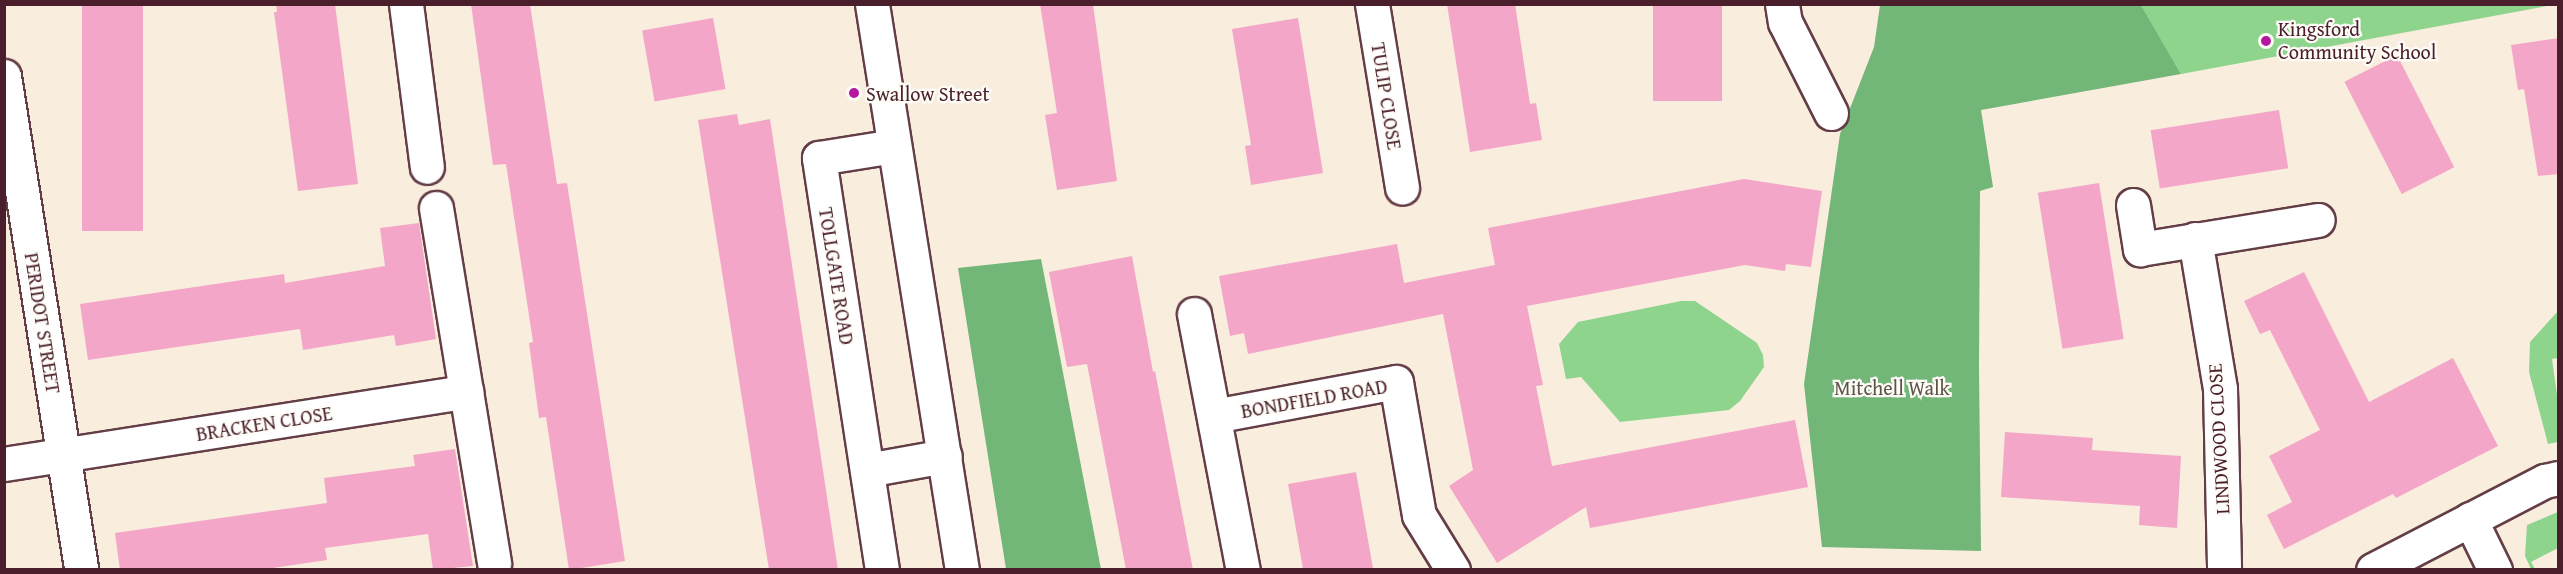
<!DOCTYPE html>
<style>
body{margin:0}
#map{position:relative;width:2563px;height:574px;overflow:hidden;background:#f9edde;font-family:"Gentium Book Plus",serif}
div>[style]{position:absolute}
.green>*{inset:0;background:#8ed48d}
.forest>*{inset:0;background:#72b678}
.building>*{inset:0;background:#f3a6c7;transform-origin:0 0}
.roads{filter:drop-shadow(2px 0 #643e46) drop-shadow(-2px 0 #643e46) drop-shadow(0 2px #643e46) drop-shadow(0 -2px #643e46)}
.minor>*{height:33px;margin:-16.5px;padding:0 16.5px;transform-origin:16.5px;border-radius:16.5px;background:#fff}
.dots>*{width:16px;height:16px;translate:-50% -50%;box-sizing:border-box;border:3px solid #fdfcf7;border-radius:50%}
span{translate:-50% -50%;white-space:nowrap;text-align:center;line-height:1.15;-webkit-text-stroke:4.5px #fdfcf7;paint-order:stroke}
.poi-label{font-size:20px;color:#4a1f2b}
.left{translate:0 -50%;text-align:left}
.street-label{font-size:20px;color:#4a1f2b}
.park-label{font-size:20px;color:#5e5548}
.frame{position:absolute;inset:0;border:6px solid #4a1f2b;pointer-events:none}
</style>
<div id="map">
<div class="green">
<div style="clip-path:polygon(2558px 4px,2181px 74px,2141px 5px,2141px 4px)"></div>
<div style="clip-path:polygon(1681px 301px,1695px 301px,1757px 343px,1763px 355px,1764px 367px,1740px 401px,1729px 410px,1620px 422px,1581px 377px,1566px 379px,1559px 344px,1578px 322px)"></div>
<div style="clip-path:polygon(2558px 311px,2558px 358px,2552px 359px,2558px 402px,2558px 442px,2548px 444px,2529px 372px,2530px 342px)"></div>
<div style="clip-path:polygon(2558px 512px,2558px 548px,2531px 562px,2535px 569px,2531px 569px,2525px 556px,2527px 525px)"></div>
</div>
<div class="forest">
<div style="clip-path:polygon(1880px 5px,2141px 5px,2181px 74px,1981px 110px,1993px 187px,1980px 191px,1979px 368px,1981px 551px,1822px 547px,1804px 384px,1840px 134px,1874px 47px)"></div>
<div style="clip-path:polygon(1041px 259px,1101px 569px,1006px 569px,958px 268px)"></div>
</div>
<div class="building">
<div style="left:82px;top:4px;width:61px;height:227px"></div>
<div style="clip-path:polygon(276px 4px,335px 4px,358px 184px,298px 191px,274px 12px,277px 12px)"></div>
<div style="clip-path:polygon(471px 4px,530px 4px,557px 184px,567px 183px,625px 561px,569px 570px,546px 417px,539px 418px,529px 343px,533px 342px,506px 164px,493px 165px)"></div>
<div style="clip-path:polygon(1040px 4px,1093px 4px,1117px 181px,1057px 190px,1045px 115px,1057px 113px)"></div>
<div style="clip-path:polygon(1447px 4px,1515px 4px,1530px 104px,1536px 103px,1542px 140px,1470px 152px)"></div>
<div style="left:1653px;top:4px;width:69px;height:97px"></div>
<div style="left:713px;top:18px;width:72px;height:72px;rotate:80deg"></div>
<div style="clip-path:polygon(1298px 18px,1323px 173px,1251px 185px,1245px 146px,1251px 145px,1232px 29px)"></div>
<div style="clip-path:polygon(2559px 38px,2559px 174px,2538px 176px,2524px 89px,2518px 90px,2511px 45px)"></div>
<div style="left:2397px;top:55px;width:126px;height:59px;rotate:63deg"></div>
<div style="left:2279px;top:110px;width:59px;height:130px;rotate:81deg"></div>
<div style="clip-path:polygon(737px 114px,739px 125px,770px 119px,838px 570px,769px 570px,698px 120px)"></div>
<div style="clip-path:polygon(1744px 179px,1822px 191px,1811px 267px,1786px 264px,1785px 271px,1745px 265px,1527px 306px,1543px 385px,1536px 386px,1552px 466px,1795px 420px,1808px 487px,1590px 528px,1586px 507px,1497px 563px,1449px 486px,1473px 470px,1443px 314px,1248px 354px,1244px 333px,1230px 336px,1219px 276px,1397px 244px,1404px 283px,1495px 265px,1488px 228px)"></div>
<div style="left:2099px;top:183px;width:158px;height:62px;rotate:81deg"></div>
<div style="clip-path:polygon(419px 223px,436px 339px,396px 346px,394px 335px,303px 350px,300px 329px,88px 360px,80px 304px,284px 274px,285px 283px,385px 266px,380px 228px)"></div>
<div style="clip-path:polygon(1132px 256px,1153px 372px,1155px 371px,1193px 570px,1126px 570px,1087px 364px,1067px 367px,1049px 272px)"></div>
<div style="clip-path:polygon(2304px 272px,2369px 402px,2453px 358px,2498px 446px,2396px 498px,2393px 494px,2284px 549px,2267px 515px,2292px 502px,2269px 456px,2320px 430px,2270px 330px,2260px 334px,2244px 301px)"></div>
<div style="clip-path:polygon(2005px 432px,2093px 438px,2092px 450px,2181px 456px,2177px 528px,2139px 525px,2140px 506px,2001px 497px)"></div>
<div style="clip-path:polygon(455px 449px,473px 566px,433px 570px,428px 534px,325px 548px,327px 560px,259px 570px,120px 570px,115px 533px,327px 503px,324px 478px,415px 466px,413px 455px)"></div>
<div style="left:1356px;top:472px;width:99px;height:69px;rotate:80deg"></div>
</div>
<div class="roads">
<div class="minor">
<div style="left:406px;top:4px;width:164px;rotate:82.7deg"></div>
<div style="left:872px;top:4px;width:573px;rotate:80.97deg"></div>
<div style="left:1372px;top:4px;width:186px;rotate:80.7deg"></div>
<div style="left:1782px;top:4px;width:18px;rotate:81deg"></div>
<div style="left:1785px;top:22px;width:102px;rotate:63.2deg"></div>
<div style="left:4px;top:76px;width:500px;rotate:81.1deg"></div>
<div style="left:2133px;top:205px;width:45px;rotate:81deg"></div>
<div style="left:2140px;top:249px;width:180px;rotate:-9.3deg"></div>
<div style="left:436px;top:208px;width:360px;rotate:80.7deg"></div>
<div style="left:2195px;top:239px;width:152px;rotate:80.5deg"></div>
<div style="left:2220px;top:389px;width:181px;rotate:88.7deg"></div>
<div style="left:1194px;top:314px;width:261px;rotate:79.2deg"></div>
<div style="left:1214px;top:416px;width:185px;rotate:-10.6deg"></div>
<div style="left:1396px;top:382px;width:135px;rotate:80.2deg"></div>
<div style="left:1419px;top:515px;width:65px;rotate:58.3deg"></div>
<div style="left:4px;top:464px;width:468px;rotate:-8.9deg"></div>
<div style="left:867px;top:470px;width:79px;rotate:-10.2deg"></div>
<div style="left:2470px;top:519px;width:57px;rotate:63.9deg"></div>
<div style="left:882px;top:570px;width:417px;rotate:-98.7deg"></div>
<div style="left:819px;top:158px;width:76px;rotate:-9.1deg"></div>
<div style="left:2373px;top:570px;width:194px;rotate:-27.4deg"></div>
<div style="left:2545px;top:481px;width:13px;rotate:-13deg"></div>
</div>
</div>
<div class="dots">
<div style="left:2266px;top:41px;background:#b5179e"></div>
<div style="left:854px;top:93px;background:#b5179e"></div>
</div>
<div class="poi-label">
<span class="left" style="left:2278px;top:40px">Kingsford<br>Community School</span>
<span class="left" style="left:866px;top:93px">Swallow Street</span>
</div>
<div class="street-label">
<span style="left:1387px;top:96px;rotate:81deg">TULIP CLOSE</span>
<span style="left:837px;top:276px;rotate:81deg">TOLLGATE ROAD</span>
<span style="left:43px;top:323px;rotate:81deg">PERIDOT STREET</span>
<span style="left:1314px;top:398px;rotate:-10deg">BONDFIELD ROAD</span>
<span style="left:264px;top:423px;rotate:-9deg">BRACKEN CLOSE</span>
<span style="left:2218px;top:439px;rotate:-93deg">LINDWOOD CLOSE</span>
</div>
<div class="park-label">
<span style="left:1892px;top:387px">Mitchell Walk</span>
</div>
<div class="frame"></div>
</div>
